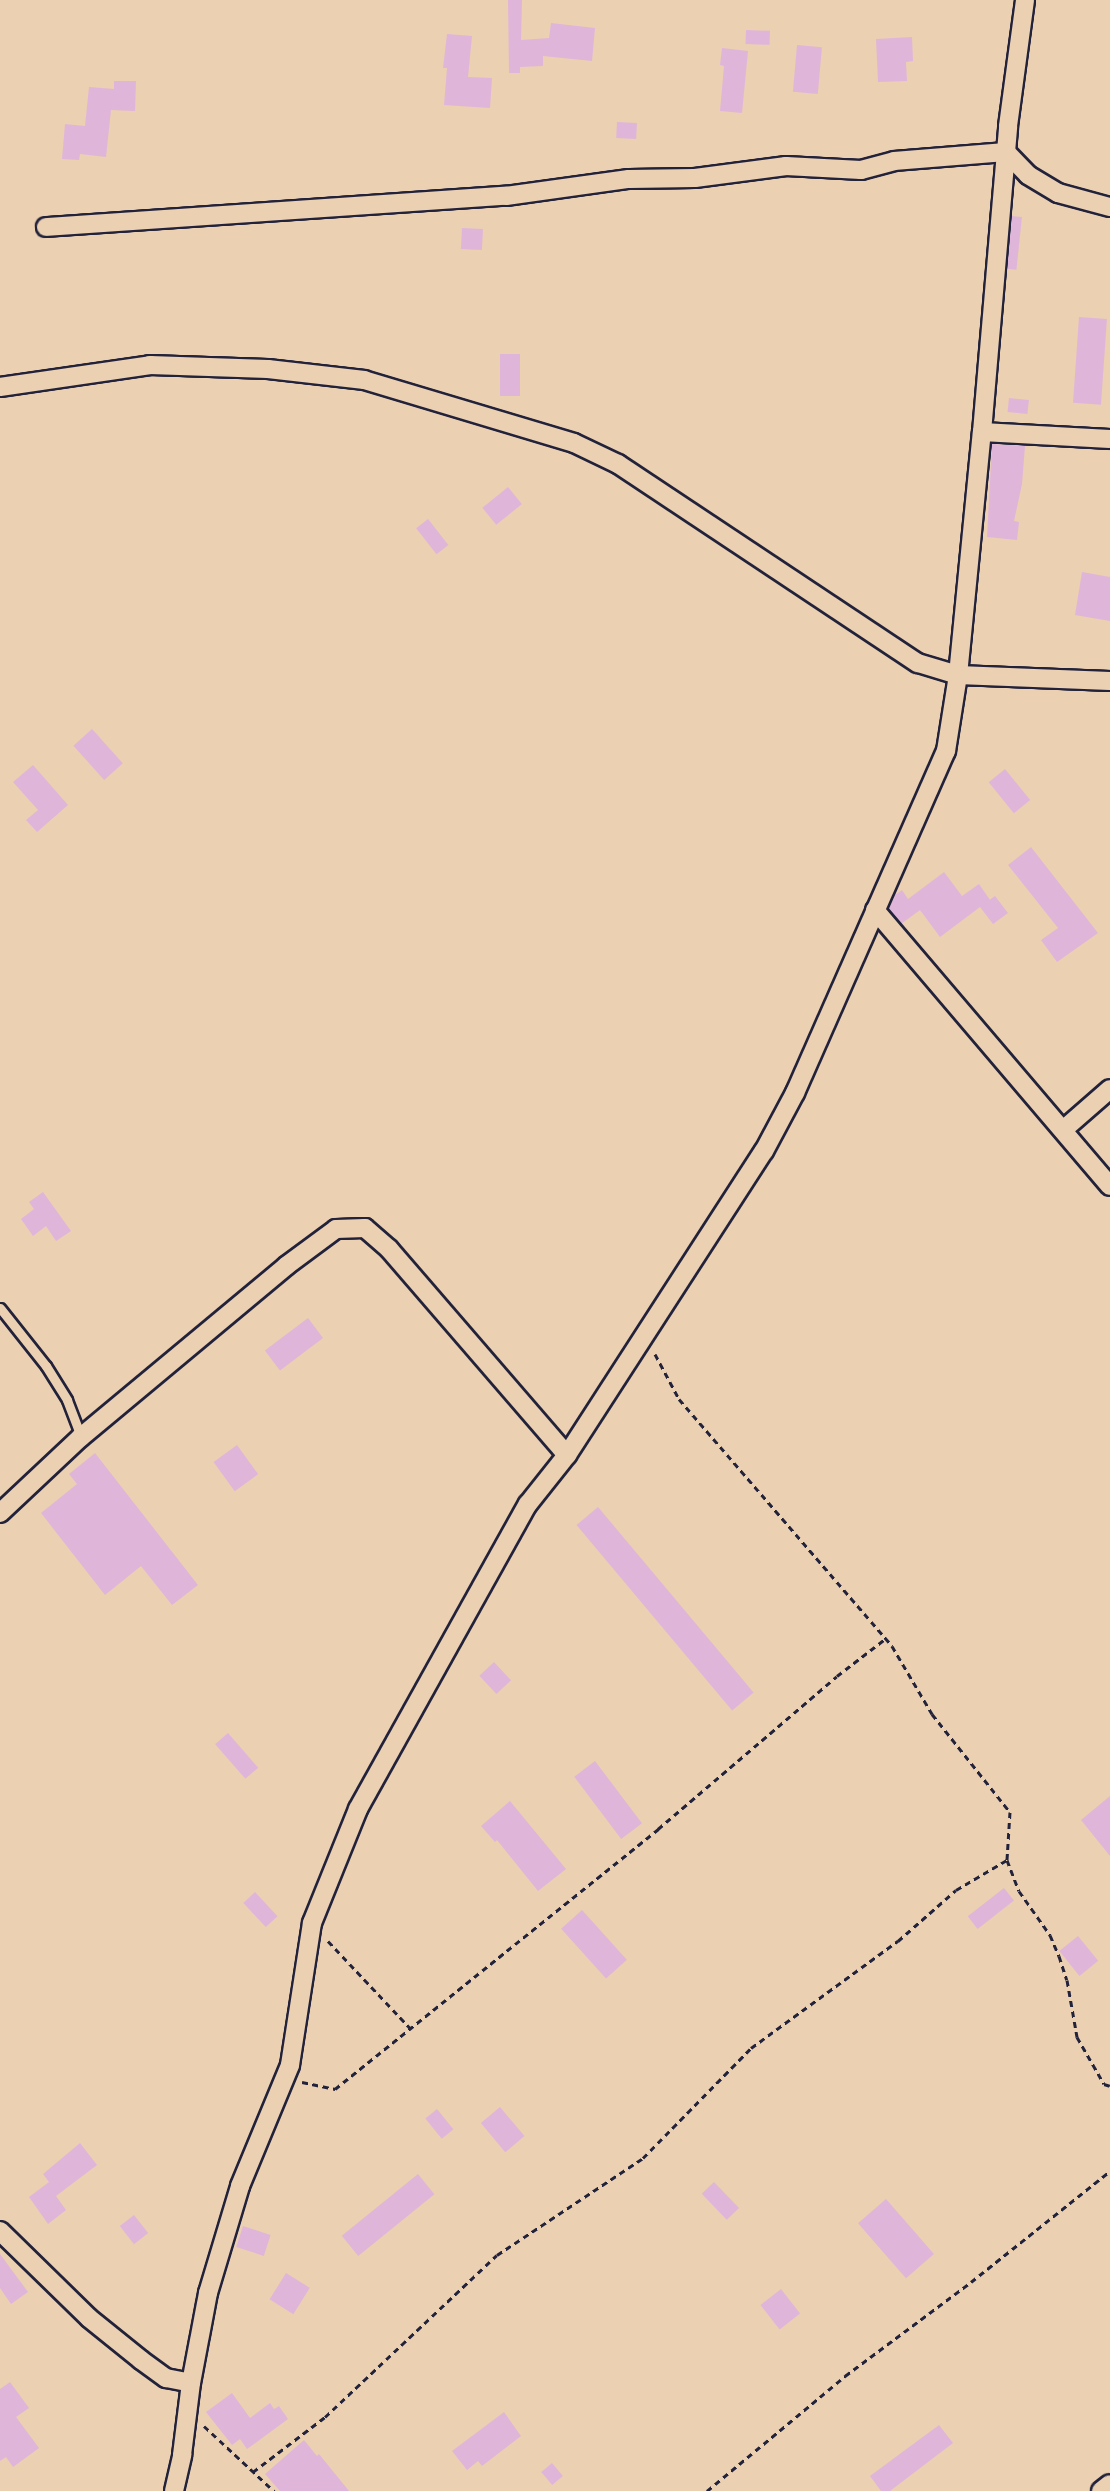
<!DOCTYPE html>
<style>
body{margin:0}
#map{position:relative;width:1110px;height:2491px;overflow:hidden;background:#ebd0b2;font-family:Mynerve,sans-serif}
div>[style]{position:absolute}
.building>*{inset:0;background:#e0b5da;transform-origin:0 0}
.path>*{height:3px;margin-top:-1.5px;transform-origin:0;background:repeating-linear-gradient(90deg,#22223b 0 6px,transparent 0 10.5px)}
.roads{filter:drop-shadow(2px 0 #22223b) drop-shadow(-2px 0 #22223b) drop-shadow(0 2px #22223b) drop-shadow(0 -2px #22223b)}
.lane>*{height:9px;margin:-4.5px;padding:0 4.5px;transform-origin:4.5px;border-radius:4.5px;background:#ebd0b2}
.street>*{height:18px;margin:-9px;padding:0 9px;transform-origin:9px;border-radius:9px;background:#ebd0b2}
span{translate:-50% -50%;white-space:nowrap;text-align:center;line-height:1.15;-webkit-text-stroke:4.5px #ebd0b2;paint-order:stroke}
</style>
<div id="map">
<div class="building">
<div style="clip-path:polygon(508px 0,522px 0,521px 40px,549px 38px,551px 23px,595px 28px,592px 61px,543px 56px,543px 66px,520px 67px,520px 73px,509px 73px)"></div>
<div style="left:746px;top:30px;width:24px;height:14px;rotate:2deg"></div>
<div style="clip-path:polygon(447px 34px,472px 36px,468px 77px,492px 78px,490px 108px,444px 105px,447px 68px,443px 68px)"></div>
<div style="clip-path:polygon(912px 37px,913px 61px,906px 62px,907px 81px,878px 82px,876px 39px)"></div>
<div style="left:797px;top:45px;width:25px;height:47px;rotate:5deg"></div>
<div style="clip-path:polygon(722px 48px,748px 51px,742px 113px,720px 111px,724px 66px,720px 65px)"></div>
<div style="clip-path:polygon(114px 81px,136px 81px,135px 111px,111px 110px,106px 157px,80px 154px,79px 160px,62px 159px,65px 124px,85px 126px,89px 87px,114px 89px)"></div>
<div style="left:617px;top:122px;width:20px;height:16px;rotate:3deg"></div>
<div style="left:1012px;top:216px;width:10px;height:53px;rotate:6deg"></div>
<div style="left:462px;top:228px;width:21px;height:21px;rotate:3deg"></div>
<div style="left:1079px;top:317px;width:28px;height:86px;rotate:4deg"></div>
<div style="left:500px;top:354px;width:20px;height:42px"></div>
<div style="left:1009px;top:398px;width:20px;height:14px;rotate:6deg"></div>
<div style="clip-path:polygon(992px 444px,1025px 446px,1022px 484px,1014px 521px,1019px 522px,1017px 540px,987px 537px)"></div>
<div style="left:508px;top:487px;width:22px;height:33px;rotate:51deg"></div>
<div style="left:428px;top:519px;width:33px;height:15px;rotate:52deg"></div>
<div style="clip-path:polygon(1082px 572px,1110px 577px,1110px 621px,1075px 615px)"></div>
<div style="left:92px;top:729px;width:46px;height:25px;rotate:48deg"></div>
<div style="clip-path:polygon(33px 765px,68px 805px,37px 832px,26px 820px,38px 810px,13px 782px)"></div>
<div style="left:1005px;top:769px;width:40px;height:21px;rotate:51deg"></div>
<div style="clip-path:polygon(1031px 847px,1098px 933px,1057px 962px,1041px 940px,1058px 928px,1008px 865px)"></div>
<div style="clip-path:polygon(944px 872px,962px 896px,979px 884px,990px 900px,984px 904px,995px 896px,1008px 913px,993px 924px,980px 907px,940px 937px,920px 910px,901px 924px,889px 909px,895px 895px,902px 890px,908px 899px)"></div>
<div style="clip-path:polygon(43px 1192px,71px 1231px,56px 1241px,46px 1226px,33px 1236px,21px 1219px,34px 1209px,29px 1202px)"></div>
<div style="left:308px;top:1318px;width:25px;height:54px;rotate:53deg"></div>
<div style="left:237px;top:1445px;width:36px;height:29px;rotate:54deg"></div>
<div style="clip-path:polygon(95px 1453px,198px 1585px,172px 1605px,141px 1566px,105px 1595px,41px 1513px,77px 1484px,69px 1474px)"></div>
<div style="left:598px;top:1507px;width:242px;height:28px;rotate:50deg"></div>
<div style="left:494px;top:1662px;width:25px;height:20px;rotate:47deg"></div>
<div style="left:228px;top:1733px;width:46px;height:17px;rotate:49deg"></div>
<div style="left:595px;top:1761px;width:78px;height:26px;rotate:53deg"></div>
<div style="clip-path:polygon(1110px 1796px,1110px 1856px,1081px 1820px)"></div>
<div style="clip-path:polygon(510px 1801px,566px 1869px,538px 1891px,497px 1840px,495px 1842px,481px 1826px)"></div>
<div style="left:1004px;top:1888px;width:16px;height:46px;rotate:52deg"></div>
<div style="left:255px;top:1892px;width:33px;height:16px;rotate:47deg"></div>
<div style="left:582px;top:1910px;width:67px;height:28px;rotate:48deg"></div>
<div style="left:1078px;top:1936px;width:32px;height:24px;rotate:51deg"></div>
<div style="left:500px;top:2107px;width:38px;height:25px;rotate:50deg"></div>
<div style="left:437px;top:2109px;width:26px;height:15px;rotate:51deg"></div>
<div style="clip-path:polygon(80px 2143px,97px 2165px,56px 2196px,66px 2210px,48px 2224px,29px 2197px,49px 2182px,43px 2174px)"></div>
<div style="left:418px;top:2174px;width:26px;height:98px;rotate:51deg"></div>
<div style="left:714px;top:2182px;width:36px;height:17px;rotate:46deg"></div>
<div style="left:886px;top:2199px;width:73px;height:37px;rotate:49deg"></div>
<div style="left:134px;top:2215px;width:23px;height:18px;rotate:52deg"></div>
<div style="left:243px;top:2226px;width:29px;height:22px;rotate:18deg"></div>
<div style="clip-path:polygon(0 2254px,28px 2292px,11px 2304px,0 2288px)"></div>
<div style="left:286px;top:2273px;width:28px;height:31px;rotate:32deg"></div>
<div style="left:781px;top:2289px;width:31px;height:26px;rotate:52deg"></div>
<div style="clip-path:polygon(10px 2382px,29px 2408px,16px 2417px,39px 2448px,13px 2467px,6px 2457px,0 2461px,0 2389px)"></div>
<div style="clip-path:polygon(232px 2393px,250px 2418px,270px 2403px,274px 2409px,279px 2406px,288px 2419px,247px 2449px,240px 2439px,232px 2445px,206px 2412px)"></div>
<div style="clip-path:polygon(504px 2412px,521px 2436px,482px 2466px,478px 2461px,467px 2470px,452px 2451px)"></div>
<div style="clip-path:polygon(939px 2425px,953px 2443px,890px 2491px,881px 2491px,870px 2476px)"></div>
<div style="clip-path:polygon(304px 2440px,317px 2456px,319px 2454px,349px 2491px,280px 2491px,265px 2474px)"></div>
<div style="left:552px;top:2463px;width:17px;height:14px;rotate:50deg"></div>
</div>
<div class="path">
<div style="left:655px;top:1354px;width:51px;rotate:61.9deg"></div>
<div style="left:679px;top:1399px;width:326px;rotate:49.2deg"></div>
<div style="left:892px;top:1646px;width:79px;rotate:59.5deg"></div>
<div style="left:932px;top:1714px;width:125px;rotate:51.5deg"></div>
<div style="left:1010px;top:1812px;width:48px;rotate:93.6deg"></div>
<div style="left:1007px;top:1860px;width:33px;rotate:69deg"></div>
<div style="left:1019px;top:1891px;width:54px;rotate:54.8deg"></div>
<div style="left:1050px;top:1935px;width:23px;rotate:67deg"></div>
<div style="left:1059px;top:1956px;width:25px;rotate:72deg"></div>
<div style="left:1067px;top:1980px;width:58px;rotate:80deg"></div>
<div style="left:1077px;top:2037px;width:54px;rotate:60.1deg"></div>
<div style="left:1104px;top:2084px;width:6px;rotate:18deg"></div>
<div style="left:328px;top:1941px;width:121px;rotate:46.7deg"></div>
<div style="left:302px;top:2082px;width:34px;rotate:12deg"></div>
<div style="left:335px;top:2089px;width:415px;rotate:-38.8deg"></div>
<div style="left:658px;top:1829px;width:235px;rotate:-40.5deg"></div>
<div style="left:837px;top:1676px;width:61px;rotate:-37.6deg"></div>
<div style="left:204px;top:2426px;width:96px;rotate:42.9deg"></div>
<div style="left:253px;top:2472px;width:91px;rotate:-37.4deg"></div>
<div style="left:325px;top:2417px;width:236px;rotate:-43.3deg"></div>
<div style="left:497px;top:2255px;width:175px;rotate:-33.6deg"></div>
<div style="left:643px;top:2158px;width:154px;rotate:-45.5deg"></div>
<div style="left:751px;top:2048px;width:182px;rotate:-36.1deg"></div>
<div style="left:898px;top:1941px;width:77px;rotate:-41.3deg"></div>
<div style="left:956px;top:1890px;width:59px;rotate:-30.5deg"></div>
<div style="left:707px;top:2491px;width:180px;rotate:-39.8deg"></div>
<div style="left:845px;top:2376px;width:157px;rotate:-36.7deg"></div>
<div style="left:971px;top:2282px;width:178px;rotate:-38.6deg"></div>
</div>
<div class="roads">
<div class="lane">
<div style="left:0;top:1308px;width:74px;rotate:51.6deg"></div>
<div style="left:46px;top:1366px;width:40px;rotate:58deg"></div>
<div style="left:67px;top:1400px;width:40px;rotate:69deg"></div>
</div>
<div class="street">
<div style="left:46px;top:227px;width:461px;rotate:-3.9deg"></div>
<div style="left:506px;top:196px;width:124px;rotate:-7.9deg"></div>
<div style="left:629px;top:179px;width:66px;rotate:-0.9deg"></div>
<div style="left:695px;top:178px;width:92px;rotate:-7.5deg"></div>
<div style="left:786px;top:166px;width:75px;rotate:3.1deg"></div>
<div style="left:861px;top:170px;width:34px;rotate:-15deg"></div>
<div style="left:894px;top:161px;width:112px;rotate:-4.6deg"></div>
<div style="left:1006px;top:152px;width:32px;rotate:46deg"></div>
<div style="left:1028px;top:175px;width:35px;rotate:31deg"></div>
<div style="left:1058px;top:193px;width:54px;rotate:15.1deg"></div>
<div style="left:0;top:387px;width:152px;rotate:-8.3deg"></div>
<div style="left:150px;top:365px;width:118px;rotate:1.9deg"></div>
<div style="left:268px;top:369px;width:97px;rotate:6.5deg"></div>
<div style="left:364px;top:380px;width:219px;rotate:16.7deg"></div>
<div style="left:574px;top:443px;width:49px;rotate:25.5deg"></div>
<div style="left:618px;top:464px;width:360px;rotate:33.6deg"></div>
<div style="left:918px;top:663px;width:42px;rotate:16.7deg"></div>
<div style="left:958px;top:675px;width:152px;rotate:2.3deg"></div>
<div style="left:982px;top:432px;width:128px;rotate:3.1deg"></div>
<div style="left:875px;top:910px;width:362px;rotate:49.6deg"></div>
<div style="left:1063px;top:1130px;width:62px;rotate:-41.1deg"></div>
<div style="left:0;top:1513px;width:111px;rotate:-43.2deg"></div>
<div style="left:81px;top:1437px;width:267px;rotate:-39.8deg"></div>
<div style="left:286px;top:1266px;width:62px;rotate:-36.5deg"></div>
<div style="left:336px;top:1229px;width:29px;rotate:-2deg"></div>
<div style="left:365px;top:1228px;width:32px;rotate:41deg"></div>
<div style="left:389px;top:1249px;width:272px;rotate:49.2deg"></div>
<div style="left:0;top:2231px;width:124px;rotate:44.3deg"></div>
<div style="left:89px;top:2318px;width:67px;rotate:38.9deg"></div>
<div style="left:141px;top:2360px;width:31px;rotate:36deg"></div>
<div style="left:166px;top:2378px;width:25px;rotate:11deg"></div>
<div style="left:174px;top:2491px;width:37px;rotate:-77deg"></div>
<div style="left:182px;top:2455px;width:73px;rotate:-82.9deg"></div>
<div style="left:191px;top:2383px;width:92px;rotate:-79.3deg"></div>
<div style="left:208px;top:2293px;width:112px;rotate:-73.3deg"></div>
<div style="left:240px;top:2186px;width:131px;rotate:-67.5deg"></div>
<div style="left:290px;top:2065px;width:144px;rotate:-81.2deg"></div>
<div style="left:312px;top:1923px;width:123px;rotate:-68deg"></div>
<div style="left:358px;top:1809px;width:349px;rotate:-60.9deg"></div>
<div style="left:528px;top:1504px;width:63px;rotate:-51.5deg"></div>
<div style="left:567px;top:1455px;width:362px;rotate:-57.1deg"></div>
<div style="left:764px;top:1151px;width:66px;rotate:-61.9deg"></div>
<div style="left:795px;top:1093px;width:374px;rotate:-66.2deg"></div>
<div style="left:946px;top:751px;width:77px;rotate:-81deg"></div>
<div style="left:958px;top:675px;width:244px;rotate:-84.4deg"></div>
<div style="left:982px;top:432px;width:307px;rotate:-85.1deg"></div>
<div style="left:1008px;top:126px;width:127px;rotate:-82.3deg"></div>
<div style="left:1101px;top:2491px;width:11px;rotate:-38deg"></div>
</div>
</div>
</div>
